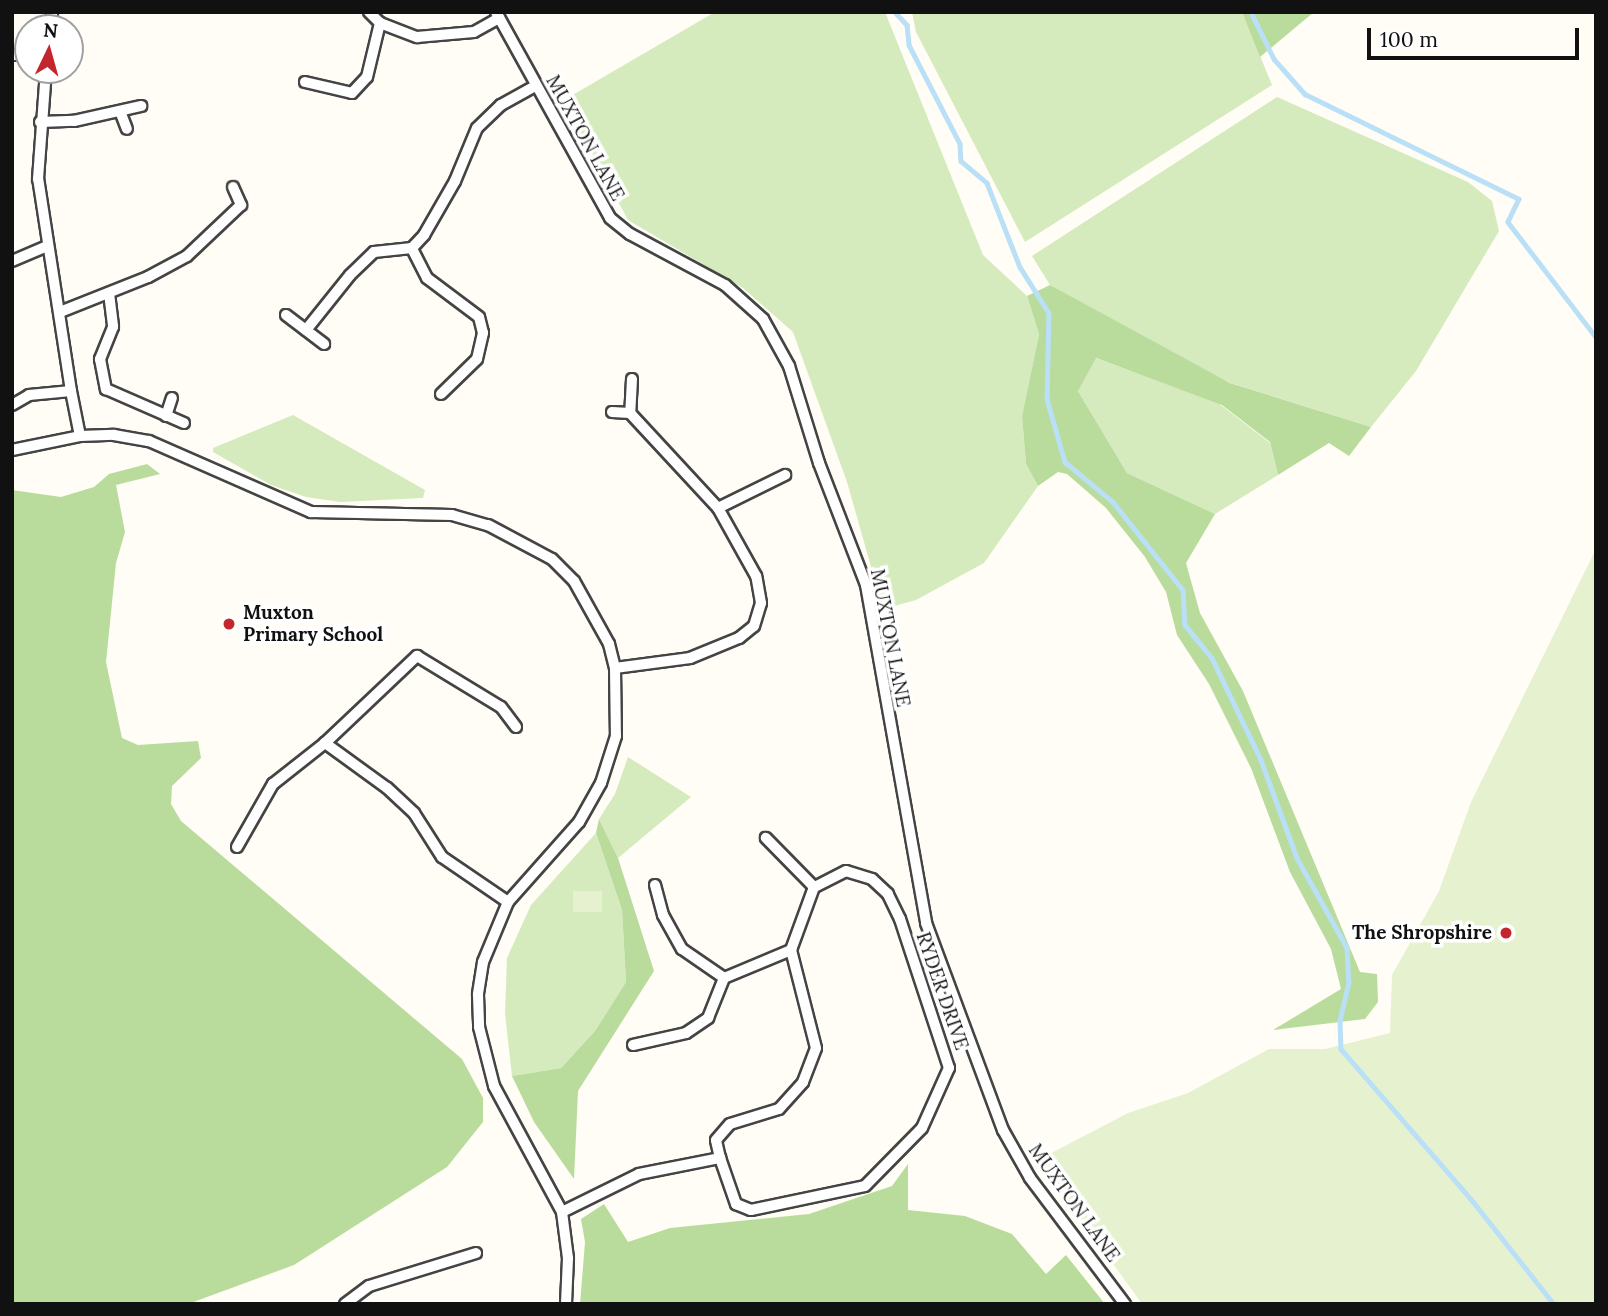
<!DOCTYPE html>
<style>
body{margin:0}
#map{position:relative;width:1608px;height:1316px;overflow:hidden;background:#fffdf5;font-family:Lora,serif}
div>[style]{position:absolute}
.green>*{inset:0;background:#d5ebbd}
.forest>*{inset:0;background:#b9dc9c}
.pitch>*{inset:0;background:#e6f2cf;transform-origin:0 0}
.stream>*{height:4.5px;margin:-2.25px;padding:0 2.25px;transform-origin:2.25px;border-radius:2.25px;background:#b9e0f7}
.roads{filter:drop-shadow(2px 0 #444) drop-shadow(-2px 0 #444) drop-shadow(0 2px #444) drop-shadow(0 -2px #444)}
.street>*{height:10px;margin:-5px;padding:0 5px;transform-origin:5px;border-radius:5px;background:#fff}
.dots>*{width:19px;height:19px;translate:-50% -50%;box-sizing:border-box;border:4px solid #fff;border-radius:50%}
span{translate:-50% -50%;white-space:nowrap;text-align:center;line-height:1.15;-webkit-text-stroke:7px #fff;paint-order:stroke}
.street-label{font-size:19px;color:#111}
.poi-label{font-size:19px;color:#111;font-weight:700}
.left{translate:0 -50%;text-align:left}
.right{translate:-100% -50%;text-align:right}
.frame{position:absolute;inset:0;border:14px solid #111;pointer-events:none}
.north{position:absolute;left:14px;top:14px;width:70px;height:70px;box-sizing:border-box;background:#fff;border:2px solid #a0a0a0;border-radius:50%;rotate:5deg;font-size:19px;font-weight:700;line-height:28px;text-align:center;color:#111}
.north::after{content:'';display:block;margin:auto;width:24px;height:32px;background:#c4262e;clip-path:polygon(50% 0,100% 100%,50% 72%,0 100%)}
.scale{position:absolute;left:1367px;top:28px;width:212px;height:32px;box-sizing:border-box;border:4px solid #111;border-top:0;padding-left:9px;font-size:21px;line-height:24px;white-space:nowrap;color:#111;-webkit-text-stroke:5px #fff;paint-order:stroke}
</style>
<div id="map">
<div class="green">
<div style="clip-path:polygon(715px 12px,885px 12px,983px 255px,1027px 296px,1039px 334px,1022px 416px,1026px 464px,1038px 486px,984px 563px,916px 600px,883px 609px,847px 482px,793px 332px,743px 288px,628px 220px,564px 100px)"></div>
<div style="clip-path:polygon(912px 12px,1242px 12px,1272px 85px,1025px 242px,916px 32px)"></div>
<div style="clip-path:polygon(1277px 97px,1468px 182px,1492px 201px,1499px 231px,1416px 371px,1371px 427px,1231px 383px,1174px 356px,1050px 285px,1032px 256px)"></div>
<div style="clip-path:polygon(1095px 358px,1217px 402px,1270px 443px,1278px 475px,1215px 514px,1127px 473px,1078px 391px)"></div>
<div style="clip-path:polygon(293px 415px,425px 490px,423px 498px,340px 502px,306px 497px,271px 485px,213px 452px,213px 448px)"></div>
<div style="clip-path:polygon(628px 757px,691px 797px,618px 858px,599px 819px,615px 794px)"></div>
<div style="clip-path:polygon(596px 833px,622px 910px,626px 982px,595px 1031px,561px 1068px,512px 1076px,505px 1013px,507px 958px,531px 905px)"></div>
</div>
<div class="forest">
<div style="clip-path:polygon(1242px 12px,1314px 12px,1260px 57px)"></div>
<div style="clip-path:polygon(1050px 285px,1230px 383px,1371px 427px,1349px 456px,1329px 443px,1278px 475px,1270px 442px,1222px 405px,1096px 358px,1078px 391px,1127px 473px,1215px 514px,1186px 563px,1200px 613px,1243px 691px,1360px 972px,1377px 974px,1378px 1002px,1365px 1019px,1273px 1030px,1341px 989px,1331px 949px,1290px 872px,1251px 768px,1209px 684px,1177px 635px,1166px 592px,1145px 557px,1106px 508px,1067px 474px,1058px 472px,1038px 486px,1026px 464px,1022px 416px,1039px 334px,1027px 296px)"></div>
<div style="clip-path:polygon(147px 464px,160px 474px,116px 485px,125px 532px,116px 563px,106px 662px,122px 738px,138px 745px,198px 741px,201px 758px,172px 786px,171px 804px,181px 821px,462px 1059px,483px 1098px,483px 1122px,447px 1167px,294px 1265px,188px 1304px,12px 1304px,12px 490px,61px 497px,94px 487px,109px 474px)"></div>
<div style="clip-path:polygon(599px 819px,618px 858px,654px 971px,578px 1091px,574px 1179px,534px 1122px,512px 1076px,561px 1068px,595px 1031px,626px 982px,622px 910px,596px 833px)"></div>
<div style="clip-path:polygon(908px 1164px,908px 1210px,965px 1216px,1012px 1234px,1046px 1274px,1066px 1255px,1105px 1304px,580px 1304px,585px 1242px,581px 1219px,604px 1204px,628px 1242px,670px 1228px,809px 1214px,892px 1186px)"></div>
</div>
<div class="pitch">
<div style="clip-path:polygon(1596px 549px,1596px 1304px,1142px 1304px,1038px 1160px,1128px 1113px,1188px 1093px,1269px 1049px,1325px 1049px,1390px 1033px,1392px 975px,1439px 891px,1471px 802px)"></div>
<div style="left:573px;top:891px;width:29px;height:21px"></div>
</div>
<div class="stream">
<div style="left:895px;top:12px;width:18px;rotate:47deg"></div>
<div style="left:907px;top:25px;width:20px;rotate:84deg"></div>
<div style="left:909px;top:45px;width:111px;rotate:62.7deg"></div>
<div style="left:960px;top:144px;width:17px;rotate:87deg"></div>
<div style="left:961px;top:161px;width:34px;rotate:40deg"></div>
<div style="left:987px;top:183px;width:90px;rotate:68.6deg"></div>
<div style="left:1020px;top:267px;width:54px;rotate:57.8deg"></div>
<div style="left:1049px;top:313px;width:86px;rotate:91.3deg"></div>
<div style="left:1047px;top:399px;width:66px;rotate:74.1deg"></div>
<div style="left:1065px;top:462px;width:62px;rotate:39.8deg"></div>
<div style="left:1113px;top:502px;width:112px;rotate:51.5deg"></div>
<div style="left:1183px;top:590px;width:35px;rotate:87deg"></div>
<div style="left:1185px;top:625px;width:43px;rotate:50.7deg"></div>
<div style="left:1212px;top:658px;width:113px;rotate:64.3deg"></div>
<div style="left:1261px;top:760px;width:104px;rotate:69.8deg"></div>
<div style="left:1297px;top:858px;width:103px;rotate:60.9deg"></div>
<div style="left:1347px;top:948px;width:34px;rotate:87deg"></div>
<div style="left:1349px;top:982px;width:40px;rotate:103deg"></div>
<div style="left:1340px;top:1021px;width:28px;rotate:88deg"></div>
<div style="left:1341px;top:1049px;width:198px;rotate:49.1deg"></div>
<div style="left:1471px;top:1199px;width:134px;rotate:51.7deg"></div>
<div style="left:1251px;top:12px;width:52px;rotate:63.9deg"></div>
<div style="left:1274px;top:59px;width:47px;rotate:48.5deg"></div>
<div style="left:1305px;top:94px;width:238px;rotate:26.1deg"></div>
<div style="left:1519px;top:199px;width:25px;rotate:116deg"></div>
<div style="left:1508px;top:222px;width:145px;rotate:52.6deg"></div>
</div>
<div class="roads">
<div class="street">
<div style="left:369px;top:12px;width:16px;rotate:45deg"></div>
<div style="left:380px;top:23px;width:40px;rotate:21deg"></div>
<div style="left:417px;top:37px;width:57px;rotate:-5deg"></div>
<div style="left:474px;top:32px;width:29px;rotate:-29deg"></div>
<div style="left:496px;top:12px;width:235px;rotate:61deg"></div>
<div style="left:610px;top:218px;width:26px;rotate:39deg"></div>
<div style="left:630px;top:234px;width:108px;rotate:28.2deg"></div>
<div style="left:725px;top:285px;width:51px;rotate:41.8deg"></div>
<div style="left:763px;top:319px;width:54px;rotate:61deg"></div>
<div style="left:789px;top:366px;width:102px;rotate:72.8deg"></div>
<div style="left:819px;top:463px;width:131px;rotate:68.9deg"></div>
<div style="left:866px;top:585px;width:343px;rotate:79.9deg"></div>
<div style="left:926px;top:923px;width:221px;rotate:69.6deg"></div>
<div style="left:1003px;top:1130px;width:55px;rotate:60.6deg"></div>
<div style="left:1030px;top:1178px;width:158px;rotate:53deg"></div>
<div style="left:51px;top:28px;width:16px;rotate:-86deg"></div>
<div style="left:12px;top:55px;width:16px"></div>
<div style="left:305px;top:82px;width:48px;rotate:13.2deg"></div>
<div style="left:352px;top:93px;width:22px;rotate:-47deg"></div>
<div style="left:367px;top:77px;width:56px;rotate:-76.5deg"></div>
<div style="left:120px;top:111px;width:19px;rotate:69deg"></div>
<div style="left:40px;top:122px;width:34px;rotate:-2deg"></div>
<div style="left:74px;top:121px;width:69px;rotate:-12.6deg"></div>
<div style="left:233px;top:187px;width:20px;rotate:66deg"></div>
<div style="left:12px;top:261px;width:38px;rotate:-23deg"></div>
<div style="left:109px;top:293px;width:34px;rotate:83deg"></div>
<div style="left:113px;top:327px;width:35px;rotate:112deg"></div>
<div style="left:100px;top:359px;width:31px;rotate:79deg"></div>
<div style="left:106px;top:389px;width:85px;rotate:23.6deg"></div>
<div style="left:60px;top:312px;width:95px;rotate:-21.7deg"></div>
<div style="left:148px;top:277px;width:44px;rotate:-28.3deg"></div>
<div style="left:187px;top:256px;width:74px;rotate:-43.4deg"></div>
<div style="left:286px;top:315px;width:48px;rotate:37.3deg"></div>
<div style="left:306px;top:330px;width:70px;rotate:-51.3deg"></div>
<div style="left:350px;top:275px;width:33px;rotate:-44deg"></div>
<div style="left:374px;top:252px;width:38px;rotate:-6deg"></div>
<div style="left:632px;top:379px;width:34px;rotate:93deg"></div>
<div style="left:630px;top:413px;width:129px;rotate:47.2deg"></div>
<div style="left:71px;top:391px;width:46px;rotate:78.7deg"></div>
<div style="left:441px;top:394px;width:50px;rotate:-44.2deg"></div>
<div style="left:477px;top:359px;width:27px;rotate:-77deg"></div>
<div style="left:483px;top:333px;width:16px;rotate:-104deg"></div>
<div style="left:479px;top:317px;width:65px;rotate:-143.1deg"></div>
<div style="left:427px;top:278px;width:34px;rotate:-117deg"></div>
<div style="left:412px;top:248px;width:18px;rotate:-47deg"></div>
<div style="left:424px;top:235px;width:62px;rotate:-60.1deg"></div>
<div style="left:455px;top:181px;width:57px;rotate:-67.5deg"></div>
<div style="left:477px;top:128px;width:33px;rotate:-44deg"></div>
<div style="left:501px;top:105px;width:39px;rotate:-29deg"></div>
<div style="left:12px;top:405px;width:20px;rotate:-30deg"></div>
<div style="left:29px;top:395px;width:42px;rotate:-5.4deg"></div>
<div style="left:71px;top:391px;width:215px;rotate:-98.8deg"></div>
<div style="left:38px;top:179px;width:109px;rotate:-85.8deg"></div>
<div style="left:612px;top:412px;width:18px;rotate:3deg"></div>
<div style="left:166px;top:416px;width:19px;rotate:-72deg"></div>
<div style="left:12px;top:450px;width:69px;rotate:-11.6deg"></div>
<div style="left:80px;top:436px;width:34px;rotate:-2deg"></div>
<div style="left:114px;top:435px;width:36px;rotate:10deg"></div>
<div style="left:149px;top:441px;width:177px;rotate:23.7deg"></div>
<div style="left:311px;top:512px;width:141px;rotate:1.2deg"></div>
<div style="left:452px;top:515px;width:37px;rotate:16deg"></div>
<div style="left:488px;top:525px;width:72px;rotate:28deg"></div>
<div style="left:552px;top:559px;width:31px;rotate:45deg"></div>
<div style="left:574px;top:581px;width:72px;rotate:60.9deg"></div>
<div style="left:609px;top:644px;width:25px;rotate:76deg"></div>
<div style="left:615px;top:668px;width:68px;rotate:89.2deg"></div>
<div style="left:616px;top:736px;width:49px;rotate:107.7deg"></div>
<div style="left:601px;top:783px;width:45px;rotate:119.4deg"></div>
<div style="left:579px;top:822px;width:107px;rotate:131.6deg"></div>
<div style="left:508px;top:902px;width:65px;rotate:112.6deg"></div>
<div style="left:483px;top:962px;width:33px;rotate:99deg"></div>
<div style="left:478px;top:995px;width:32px;rotate:88deg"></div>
<div style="left:479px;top:1027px;width:61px;rotate:75.7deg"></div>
<div style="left:494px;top:1086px;width:143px;rotate:61.6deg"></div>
<div style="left:562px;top:1212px;width:46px;rotate:82.6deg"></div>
<div style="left:568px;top:1258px;width:46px;rotate:92.5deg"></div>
<div style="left:615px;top:668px;width:76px;rotate:-7.6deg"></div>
<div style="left:690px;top:658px;width:53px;rotate:-22.2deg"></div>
<div style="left:739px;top:638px;width:19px;rotate:-39deg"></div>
<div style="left:754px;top:626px;width:24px;rotate:-73deg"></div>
<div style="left:761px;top:603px;width:27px;rotate:-100deg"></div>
<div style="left:756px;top:576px;width:78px;rotate:-119.2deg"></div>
<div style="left:718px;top:508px;width:75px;rotate:-26.2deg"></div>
<div style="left:237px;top:847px;width:73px;rotate:-60.3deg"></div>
<div style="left:273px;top:784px;width:66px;rotate:-38.3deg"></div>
<div style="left:655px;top:885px;width:31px;rotate:75deg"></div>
<div style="left:663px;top:915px;width:39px;rotate:61deg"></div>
<div style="left:682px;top:949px;width:51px;rotate:34.6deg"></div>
<div style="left:724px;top:978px;width:73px;rotate:-22.7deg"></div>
<div style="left:791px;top:950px;width:67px;rotate:-69.9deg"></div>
<div style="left:814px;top:887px;width:69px;rotate:-134.4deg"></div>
<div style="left:508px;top:902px;width:80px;rotate:-145.7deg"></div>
<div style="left:442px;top:857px;width:52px;rotate:-122.5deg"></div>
<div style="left:414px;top:813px;width:37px;rotate:-137deg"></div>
<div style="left:387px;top:788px;width:77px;rotate:-144deg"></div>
<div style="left:325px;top:743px;width:127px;rotate:-43.4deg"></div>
<div style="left:417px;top:656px;width:98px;rotate:31.3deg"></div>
<div style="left:501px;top:707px;width:25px;rotate:53deg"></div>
<div style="left:633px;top:1045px;width:54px;rotate:-12.8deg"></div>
<div style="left:686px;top:1033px;width:27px;rotate:-34deg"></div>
<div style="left:708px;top:1018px;width:43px;rotate:-68.2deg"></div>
<div style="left:720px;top:1158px;width:18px;rotate:-103deg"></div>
<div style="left:716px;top:1140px;width:21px;rotate:-49deg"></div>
<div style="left:730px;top:1124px;width:51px;rotate:-17deg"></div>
<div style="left:779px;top:1109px;width:36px;rotate:-48deg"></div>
<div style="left:803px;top:1082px;width:36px;rotate:-69deg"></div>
<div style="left:816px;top:1048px;width:101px;rotate:-104.3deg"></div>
<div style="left:562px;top:1212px;width:86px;rotate:-26.3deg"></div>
<div style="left:639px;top:1174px;width:83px;rotate:-11.2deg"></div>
<div style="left:720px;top:1158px;width:49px;rotate:70.8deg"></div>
<div style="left:736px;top:1204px;width:16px;rotate:22deg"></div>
<div style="left:751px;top:1210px;width:116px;rotate:-11.9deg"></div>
<div style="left:865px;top:1186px;width:81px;rotate:-45.5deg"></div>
<div style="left:922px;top:1128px;width:66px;rotate:-65.8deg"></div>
<div style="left:949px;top:1068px;width:157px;rotate:-108.2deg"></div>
<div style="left:900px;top:919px;width:28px;rotate:-116deg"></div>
<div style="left:888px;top:894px;width:22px;rotate:-137deg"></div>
<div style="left:872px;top:879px;width:27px;rotate:-163deg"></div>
<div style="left:846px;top:871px;width:36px;rotate:153deg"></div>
<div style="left:345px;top:1304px;width:30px;rotate:-37deg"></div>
<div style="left:369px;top:1286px;width:112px;rotate:-17.1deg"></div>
</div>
</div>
<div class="dots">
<div style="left:229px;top:624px;background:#c4262e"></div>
<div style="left:1506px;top:933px;background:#c4262e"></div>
</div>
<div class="street-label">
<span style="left:585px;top:138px;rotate:61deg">MUXTON LANE</span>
<span style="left:890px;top:638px;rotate:79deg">MUXTON LANE</span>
<span style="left:942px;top:991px;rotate:71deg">RYDER DRIVE</span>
<span style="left:1074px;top:1203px;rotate:54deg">MUXTON LANE</span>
</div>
<div class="poi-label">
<span class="left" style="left:243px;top:624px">Muxton<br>Primary School</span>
<span class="right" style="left:1492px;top:933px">The Shropshire</span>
</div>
<div class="frame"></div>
<div class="north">N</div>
<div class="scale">100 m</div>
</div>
